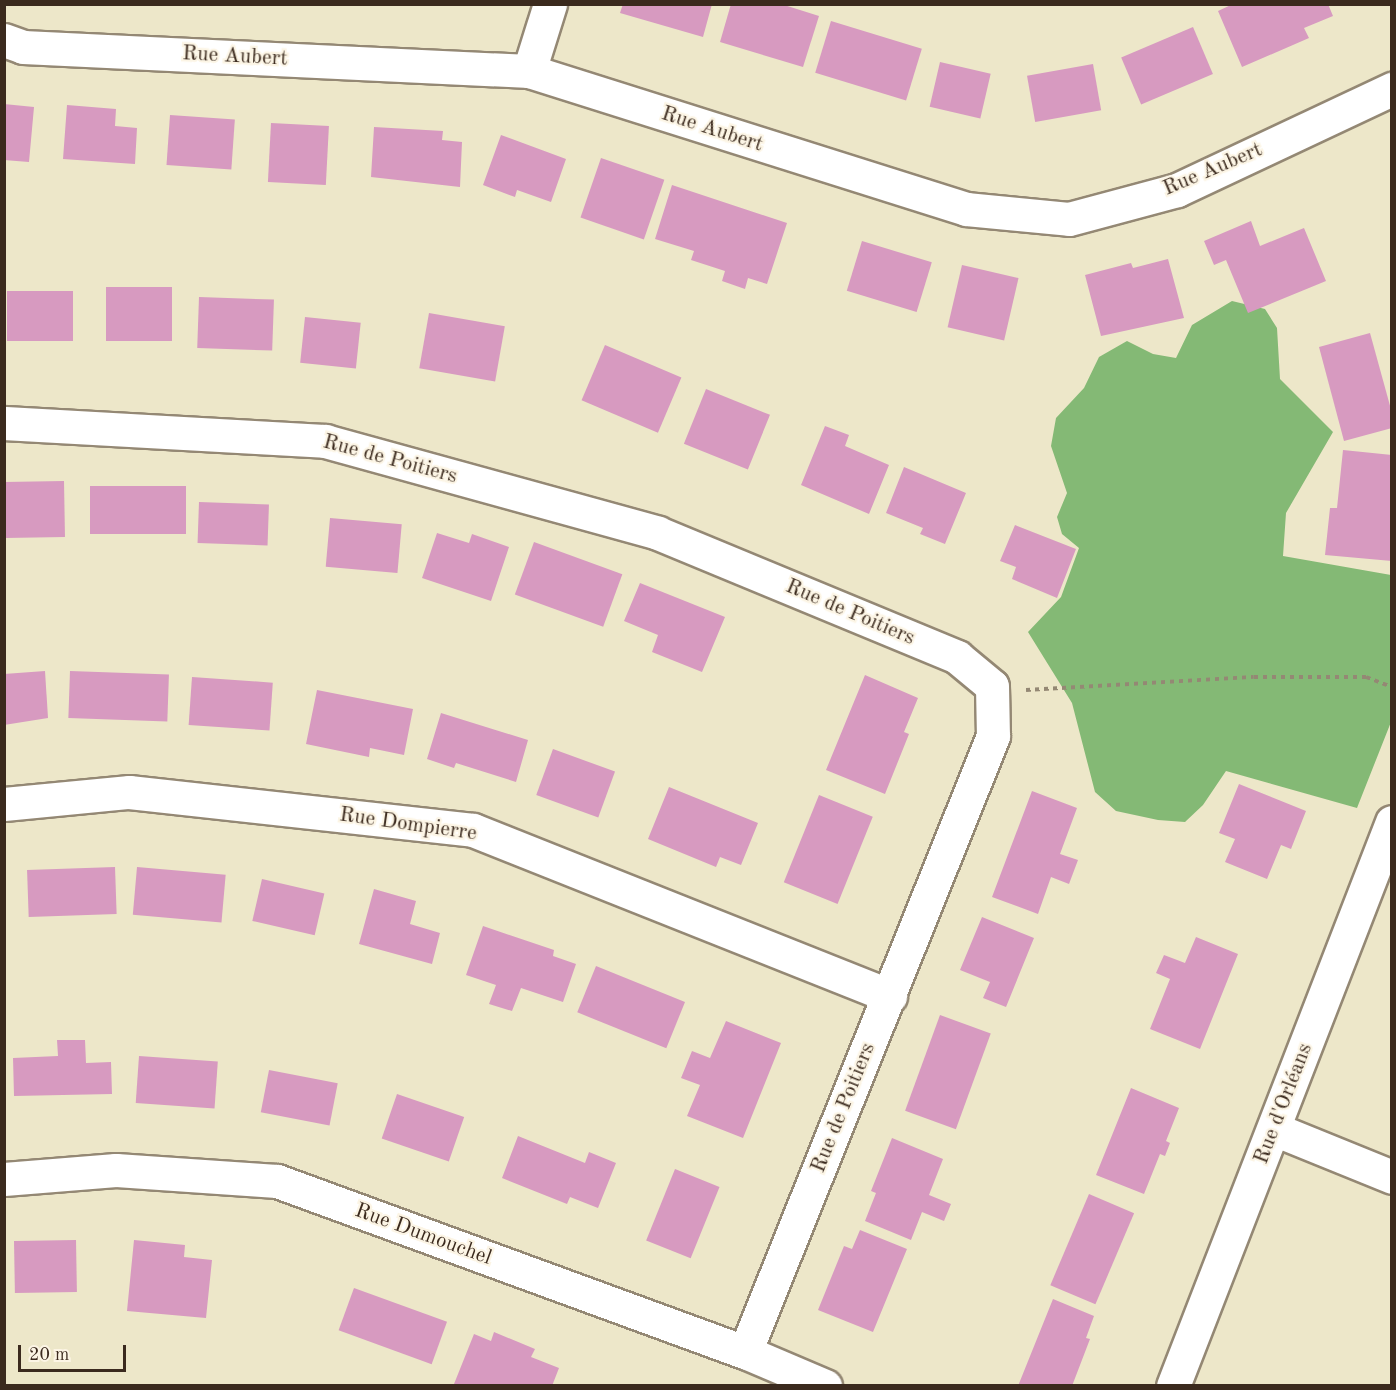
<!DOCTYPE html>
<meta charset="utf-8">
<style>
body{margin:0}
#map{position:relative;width:1396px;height:1390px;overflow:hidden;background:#ede7c9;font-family:"Old Standard TT",serif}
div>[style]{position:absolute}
.forest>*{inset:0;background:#84b975}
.building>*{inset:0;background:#d79ac0;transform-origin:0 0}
.path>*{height:4px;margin-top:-2px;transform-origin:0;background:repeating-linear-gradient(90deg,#948874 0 4.5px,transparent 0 9px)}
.roads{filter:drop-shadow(2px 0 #948874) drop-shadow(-2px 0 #948874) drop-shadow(0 2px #948874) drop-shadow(0 -2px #948874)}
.minor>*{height:33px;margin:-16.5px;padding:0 16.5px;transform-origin:16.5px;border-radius:16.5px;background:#fff}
span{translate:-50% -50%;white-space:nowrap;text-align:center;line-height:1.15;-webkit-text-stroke:4.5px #fcf5e5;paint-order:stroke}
.street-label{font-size:21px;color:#3b2a1e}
.frame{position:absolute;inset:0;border:6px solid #3b2a1e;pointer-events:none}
.scale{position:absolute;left:18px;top:1345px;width:108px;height:27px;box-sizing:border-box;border:3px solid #3b2a1e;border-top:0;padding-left:8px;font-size:18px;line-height:21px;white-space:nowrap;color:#3b2a1e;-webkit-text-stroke:4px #fcf5e5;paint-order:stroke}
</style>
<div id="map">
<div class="forest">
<div style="clip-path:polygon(1232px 301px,1265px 309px,1277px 328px,1280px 379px,1333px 432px,1286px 513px,1283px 556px,1391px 575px,1391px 722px,1357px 808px,1226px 771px,1203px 805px,1185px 822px,1158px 820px,1116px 811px,1095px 792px,1072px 703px,1028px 632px,1061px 597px,1079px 548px,1062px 534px,1057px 517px,1067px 493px,1051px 446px,1056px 418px,1084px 388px,1099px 357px,1127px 341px,1153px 354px,1176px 358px,1192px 325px)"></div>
</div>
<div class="building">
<div style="clip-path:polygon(623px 4px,712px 4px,703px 37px,620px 13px)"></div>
<div style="clip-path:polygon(731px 4px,781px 4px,819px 16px,803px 67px,720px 42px)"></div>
<div style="clip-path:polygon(1233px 4px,1328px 4px,1333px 16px,1304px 28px,1309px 38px,1242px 67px,1218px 11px)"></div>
<div style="left:831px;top:21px;width:95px;height:54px;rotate:17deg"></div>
<div style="left:1193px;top:27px;width:51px;height:78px;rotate:67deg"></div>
<div style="left:940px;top:62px;width:52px;height:46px;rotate:13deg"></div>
<div style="left:1093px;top:64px;width:47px;height:67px;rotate:80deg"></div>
<div style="clip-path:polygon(4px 104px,34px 107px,29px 162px,4px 160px)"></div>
<div style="clip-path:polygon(67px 105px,116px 109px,115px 126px,137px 128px,135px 164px,63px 159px)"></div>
<div style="left:170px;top:115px;width:65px;height:50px;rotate:4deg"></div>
<div style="left:271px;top:123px;width:58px;height:59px;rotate:3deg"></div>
<div style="clip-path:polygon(374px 127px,443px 131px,442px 140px,462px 142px,460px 187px,371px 177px)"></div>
<div style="clip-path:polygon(501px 135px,566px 159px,551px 202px,517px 190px,515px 197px,483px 185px)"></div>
<div style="left:601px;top:158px;width:67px;height:63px;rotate:19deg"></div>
<div style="clip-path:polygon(672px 185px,787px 223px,767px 284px,748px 278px,745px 289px,722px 281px,725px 271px,691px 260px,694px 251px,655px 239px)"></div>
<div style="clip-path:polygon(1251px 221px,1260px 246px,1304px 228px,1326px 281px,1248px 313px,1226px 260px,1214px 265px,1204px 241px)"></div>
<div style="left:862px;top:241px;width:73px;height:52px;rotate:17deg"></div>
<div style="clip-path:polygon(1168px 259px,1184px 318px,1101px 336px,1085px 275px,1131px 263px,1133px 268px)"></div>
<div style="left:962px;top:265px;width:58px;height:64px;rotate:13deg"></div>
<div style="left:172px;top:287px;width:54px;height:66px;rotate:90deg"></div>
<div style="left:7px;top:291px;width:66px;height:50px"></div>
<div style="left:199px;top:297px;width:75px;height:51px;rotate:2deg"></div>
<div style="left:429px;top:313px;width:77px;height:56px;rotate:10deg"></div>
<div style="left:305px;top:317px;width:56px;height:46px;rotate:6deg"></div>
<div style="clip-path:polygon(1370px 333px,1392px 413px,1392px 428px,1344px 441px,1319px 347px)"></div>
<div style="left:605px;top:345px;width:83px;height:60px;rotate:23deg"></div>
<div style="left:706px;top:389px;width:69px;height:59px;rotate:22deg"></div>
<div style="clip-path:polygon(825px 426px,849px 435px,845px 446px,889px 465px,869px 514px,801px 485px)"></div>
<div style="clip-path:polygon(1343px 450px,1392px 455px,1392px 561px,1325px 555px,1330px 508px,1337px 508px)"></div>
<div style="clip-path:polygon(904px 467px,966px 493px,945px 544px,920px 534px,923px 528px,886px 513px)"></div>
<div style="left:64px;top:481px;width:56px;height:60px;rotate:89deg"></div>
<div style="left:186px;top:486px;width:48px;height:96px;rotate:90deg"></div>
<div style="left:199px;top:502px;width:70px;height:41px;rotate:2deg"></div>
<div style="left:330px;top:518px;width:72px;height:49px;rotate:5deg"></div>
<div style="clip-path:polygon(1015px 525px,1076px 549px,1057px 598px,1012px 579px,1016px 567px,1000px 561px)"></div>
<div style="clip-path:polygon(437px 533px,469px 543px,472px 534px,509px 547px,491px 601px,422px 578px)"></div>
<div style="left:534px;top:542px;width:94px;height:56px;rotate:20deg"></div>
<div style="clip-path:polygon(640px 583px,725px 617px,702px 672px,652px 652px,658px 635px,624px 621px)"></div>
<div style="clip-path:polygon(45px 671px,48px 718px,4px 725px,4px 674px)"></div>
<div style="left:70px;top:671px;width:99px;height:47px;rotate:2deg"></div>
<div style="clip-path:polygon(865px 675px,918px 698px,904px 732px,909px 734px,885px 794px,826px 770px)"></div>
<div style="left:192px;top:677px;width:81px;height:48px;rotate:4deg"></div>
<div style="clip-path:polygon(317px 690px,413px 709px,404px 755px,370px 748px,369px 757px,306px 744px)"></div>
<div style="clip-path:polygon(441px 713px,528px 740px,516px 782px,456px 763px,454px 768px,427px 759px)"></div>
<div style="left:553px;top:749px;width:66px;height:49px;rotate:20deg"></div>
<div style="clip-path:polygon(1239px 784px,1306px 811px,1291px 849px,1281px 845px,1267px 879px,1225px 862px,1235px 839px,1219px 833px)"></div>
<div style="clip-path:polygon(669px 787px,758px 823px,741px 865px,720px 857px,716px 867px,648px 839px)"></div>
<div style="clip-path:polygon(1032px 791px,1077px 808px,1060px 854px,1078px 860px,1069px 884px,1051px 877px,1038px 914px,992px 897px)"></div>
<div style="left:819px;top:795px;width:58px;height:94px;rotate:22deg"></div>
<div style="left:115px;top:867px;width:47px;height:88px;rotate:88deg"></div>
<div style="left:137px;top:867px;width:89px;height:48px;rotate:5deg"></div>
<div style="left:262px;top:879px;width:64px;height:43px;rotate:13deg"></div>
<div style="clip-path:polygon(374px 889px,416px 901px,410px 924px,440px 933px,432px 964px,359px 944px)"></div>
<div style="clip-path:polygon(982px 917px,1034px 938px,1006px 1007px,983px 998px,990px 982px,960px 970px)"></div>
<div style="clip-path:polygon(483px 926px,554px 950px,553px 956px,576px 964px,563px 1002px,521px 988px,512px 1011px,489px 1004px,496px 985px,466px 975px)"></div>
<div style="clip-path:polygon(1196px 937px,1238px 954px,1200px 1049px,1150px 1029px,1170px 979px,1156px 973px,1164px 955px,1185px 963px)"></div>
<div style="left:596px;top:966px;width:96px;height:50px;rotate:22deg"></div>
<div style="left:940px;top:1015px;width:54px;height:102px;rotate:20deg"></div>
<div style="clip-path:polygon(726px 1021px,781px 1043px,743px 1138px,687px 1116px,700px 1085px,681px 1078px,692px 1051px,710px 1058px)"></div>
<div style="clip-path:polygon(57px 1040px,85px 1040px,86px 1063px,111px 1062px,112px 1094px,14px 1096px,13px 1058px,58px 1056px)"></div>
<div style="left:139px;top:1056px;width:79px;height:47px;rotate:4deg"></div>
<div style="left:269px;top:1070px;width:70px;height:43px;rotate:11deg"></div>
<div style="clip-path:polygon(1131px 1088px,1179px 1108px,1166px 1141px,1170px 1143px,1165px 1156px,1160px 1154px,1144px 1194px,1096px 1175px)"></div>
<div style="left:397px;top:1094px;width:71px;height:47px;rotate:19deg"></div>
<div style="clip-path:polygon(518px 1136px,585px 1163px,589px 1152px,616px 1163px,598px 1208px,570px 1197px,567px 1204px,502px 1178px)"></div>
<div style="clip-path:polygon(892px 1138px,943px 1159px,929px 1195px,951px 1204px,944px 1221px,922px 1212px,911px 1240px,865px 1221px,876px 1193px,871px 1191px)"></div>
<div style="left:675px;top:1169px;width:48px;height:77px;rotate:22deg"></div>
<div style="left:1089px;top:1194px;width:49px;height:99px;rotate:23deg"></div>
<div style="clip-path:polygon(860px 1230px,907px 1249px,873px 1332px,818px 1310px,844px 1246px,852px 1249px)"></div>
<div style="left:76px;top:1240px;width:52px;height:62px;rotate:89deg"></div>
<div style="clip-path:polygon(134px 1240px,185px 1245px,184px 1257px,212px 1260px,206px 1318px,127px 1311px)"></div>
<div style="left:354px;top:1288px;width:99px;height:45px;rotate:20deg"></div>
<div style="clip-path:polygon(1053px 1299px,1094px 1316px,1086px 1338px,1090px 1339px,1072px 1386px,1018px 1386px)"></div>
<div style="clip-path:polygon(494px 1332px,535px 1349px,531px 1357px,559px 1368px,552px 1386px,454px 1384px,474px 1334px,491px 1341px)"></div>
</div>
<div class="path">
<div style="left:1026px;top:690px;width:228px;rotate:-3.3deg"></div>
<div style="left:1254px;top:677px;width:112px"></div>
<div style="left:1366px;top:677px;width:28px;rotate:21deg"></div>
</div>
<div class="roads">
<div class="minor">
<div style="left:4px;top:40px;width:20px;rotate:20deg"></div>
<div style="left:23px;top:47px;width:507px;rotate:2.72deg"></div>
<div style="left:529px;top:71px;width:458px;rotate:17.5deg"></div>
<div style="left:966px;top:209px;width:103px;rotate:5.5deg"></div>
<div style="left:1069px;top:219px;width:112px;rotate:-15deg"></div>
<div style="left:1177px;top:190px;width:238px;rotate:-25.2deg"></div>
<div style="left:529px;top:71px;width:70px;rotate:-72.6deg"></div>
<div style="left:4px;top:423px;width:322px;rotate:3.2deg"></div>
<div style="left:325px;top:441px;width:345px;rotate:15.4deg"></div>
<div style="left:658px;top:533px;width:324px;rotate:22.5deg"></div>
<div style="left:957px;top:657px;width:45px;rotate:39.6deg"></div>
<div style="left:992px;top:686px;width:50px;rotate:88.9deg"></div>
<div style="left:993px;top:736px;width:664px;rotate:111.93deg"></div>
<div style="left:4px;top:804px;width:126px;rotate:-5.5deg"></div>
<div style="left:129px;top:792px;width:346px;rotate:6.3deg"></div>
<div style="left:473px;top:830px;width:449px;rotate:21.7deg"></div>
<div style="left:1274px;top:1129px;width:127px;rotate:22.1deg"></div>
<div style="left:4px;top:1179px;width:112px;rotate:-4.6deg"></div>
<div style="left:116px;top:1170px;width:161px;rotate:3.9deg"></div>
<div style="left:277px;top:1181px;width:498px;rotate:20.1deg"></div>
<div style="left:745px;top:1352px;width:87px;rotate:23deg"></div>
<div style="left:1173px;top:1386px;width:605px;rotate:-68.78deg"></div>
</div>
</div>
<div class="street-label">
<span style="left:235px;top:57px;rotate:3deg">Rue Aubert</span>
<span style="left:712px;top:130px;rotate:18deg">Rue Aubert</span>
<span style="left:1213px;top:170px;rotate:-23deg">Rue Aubert</span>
<span style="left:390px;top:460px;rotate:15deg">Rue de Poitiers</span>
<span style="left:850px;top:613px;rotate:23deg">Rue de Poitiers</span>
<span style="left:408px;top:825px;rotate:8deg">Rue Dompierre</span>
<span style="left:1284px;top:1104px;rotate:-69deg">Rue d'Orléans</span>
<span style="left:844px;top:1108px;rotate:-68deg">Rue de Poitiers</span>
<span style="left:423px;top:1235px;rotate:20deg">Rue Dumouchel</span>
</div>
<div class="frame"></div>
<div class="scale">20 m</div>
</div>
